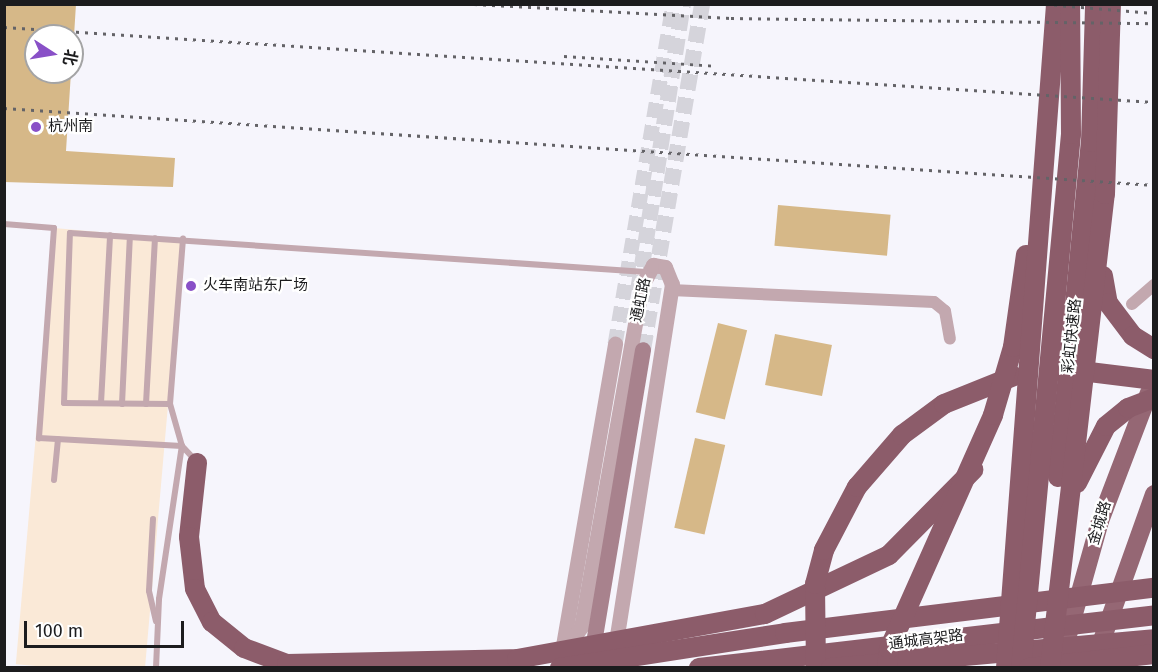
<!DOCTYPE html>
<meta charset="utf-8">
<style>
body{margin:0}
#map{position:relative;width:1158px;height:672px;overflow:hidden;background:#f6f5fc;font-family:"Fira Sans","Noto Sans SC",sans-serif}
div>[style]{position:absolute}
.industrial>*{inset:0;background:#fae9d7;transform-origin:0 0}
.building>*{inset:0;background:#d6b888;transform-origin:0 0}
.tertiary-tunnel>*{height:15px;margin-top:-7.5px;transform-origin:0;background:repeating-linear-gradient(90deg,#d5d4db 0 15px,transparent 0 23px)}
.secondary-tunnel>*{height:16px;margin-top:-8px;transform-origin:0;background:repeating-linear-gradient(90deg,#d5d4db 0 16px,transparent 0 24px)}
.service>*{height:6px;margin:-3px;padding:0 3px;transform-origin:3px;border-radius:3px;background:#c3a8af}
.minor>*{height:12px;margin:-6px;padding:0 6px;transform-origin:6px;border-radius:6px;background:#c3a8af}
.tertiary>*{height:15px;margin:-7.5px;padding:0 7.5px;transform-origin:7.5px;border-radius:7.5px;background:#c3a8af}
.secondary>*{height:16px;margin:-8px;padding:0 8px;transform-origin:8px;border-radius:8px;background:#a8828d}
.primary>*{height:18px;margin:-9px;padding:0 9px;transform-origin:9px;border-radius:9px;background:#956774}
.trunk>*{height:20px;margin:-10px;padding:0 10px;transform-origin:10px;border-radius:10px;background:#8c5c6a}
.rail>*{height:3px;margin-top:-1.5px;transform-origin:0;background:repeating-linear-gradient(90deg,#646367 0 3px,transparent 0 9px)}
.dots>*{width:16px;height:16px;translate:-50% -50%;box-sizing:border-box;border:3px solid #fff;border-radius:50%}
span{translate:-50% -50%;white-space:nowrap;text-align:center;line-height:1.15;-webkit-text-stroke:4.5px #fff;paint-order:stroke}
.poi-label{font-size:15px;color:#1c1c1e}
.left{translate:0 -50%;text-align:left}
.street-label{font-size:15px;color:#1c1c1e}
.frame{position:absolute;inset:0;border:6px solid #1c1c1e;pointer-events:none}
.north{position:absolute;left:24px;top:24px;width:60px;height:60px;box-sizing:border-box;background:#fff;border:2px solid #a4a4a5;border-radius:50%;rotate:102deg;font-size:16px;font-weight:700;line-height:24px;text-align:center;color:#1c1c1e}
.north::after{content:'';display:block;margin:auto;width:21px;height:27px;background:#8950c7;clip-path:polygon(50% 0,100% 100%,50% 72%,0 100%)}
.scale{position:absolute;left:24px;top:621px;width:160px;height:27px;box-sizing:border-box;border:3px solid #1c1c1e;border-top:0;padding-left:8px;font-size:18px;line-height:21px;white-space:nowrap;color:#1c1c1e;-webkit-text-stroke:4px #fff;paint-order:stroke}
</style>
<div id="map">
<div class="industrial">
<div style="left:54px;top:228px;width:129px;height:438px;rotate:5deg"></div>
</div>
<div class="building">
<div style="clip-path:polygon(4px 4px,76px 4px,74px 36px,36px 36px,36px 72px,71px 72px,66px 151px,175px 158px,173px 187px,4px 182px)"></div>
<div style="left:778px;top:205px;width:113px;height:41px;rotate:5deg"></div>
<div style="left:718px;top:323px;width:30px;height:92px;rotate:14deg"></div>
<div style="left:775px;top:334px;width:58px;height:52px;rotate:11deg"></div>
<div style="left:695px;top:438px;width:31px;height:92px;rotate:13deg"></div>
</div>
<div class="tertiary-tunnel">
<div style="left:615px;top:344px;width:345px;rotate:-80.3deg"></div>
</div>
<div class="secondary-tunnel">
<div style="left:638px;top:291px;width:291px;rotate:-81.1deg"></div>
<div style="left:643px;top:350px;width:351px;rotate:-80.3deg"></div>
</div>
<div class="service">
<div style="left:4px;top:224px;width:50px;rotate:4.6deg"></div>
<div style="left:54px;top:228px;width:211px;rotate:94.1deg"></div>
<div style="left:39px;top:438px;width:143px;rotate:3.2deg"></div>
<div style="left:182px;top:446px;width:19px;rotate:47deg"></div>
<div style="left:101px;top:403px;width:168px;rotate:-86.9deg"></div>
<div style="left:122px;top:404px;width:167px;rotate:-87.3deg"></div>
<div style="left:146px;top:404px;width:166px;rotate:-86.9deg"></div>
<div style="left:170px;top:404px;width:106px;rotate:-179.5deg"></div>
<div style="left:64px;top:403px;width:170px;rotate:-88deg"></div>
<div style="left:70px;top:233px;width:577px;rotate:3.87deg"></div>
<div style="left:54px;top:480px;width:41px;rotate:-84.4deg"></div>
<div style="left:153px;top:519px;width:72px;rotate:93.2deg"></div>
<div style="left:149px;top:591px;width:31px;rotate:77deg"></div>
<div style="left:156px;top:668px;width:69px;rotate:-87.5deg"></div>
<div style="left:159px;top:599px;width:155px;rotate:-81.5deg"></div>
<div style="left:182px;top:446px;width:44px;rotate:-105.9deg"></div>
<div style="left:170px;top:404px;width:166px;rotate:-85.5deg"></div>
</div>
<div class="minor">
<div style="left:671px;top:290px;width:263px;rotate:2.6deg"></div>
<div style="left:934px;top:302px;width:14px;rotate:39deg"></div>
<div style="left:945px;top:311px;width:28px;rotate:80deg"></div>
<div style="left:1132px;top:304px;width:29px;rotate:-41deg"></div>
</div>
<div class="tertiary">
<div style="left:562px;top:651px;width:312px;rotate:-80.2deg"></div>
<div style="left:562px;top:655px;width:34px;rotate:-56deg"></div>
<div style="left:581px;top:627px;width:347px;rotate:-79.9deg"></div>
<div style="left:642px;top:285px;width:23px;rotate:-61deg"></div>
<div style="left:653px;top:265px;width:12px;rotate:9deg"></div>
<div style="left:665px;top:267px;width:18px;rotate:68deg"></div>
<div style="left:672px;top:284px;width:370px;rotate:98.9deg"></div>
</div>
<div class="secondary">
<div style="left:592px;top:655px;width:309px;rotate:-80.5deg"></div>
</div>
<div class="primary">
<div style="left:1096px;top:657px;width:173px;rotate:-70.4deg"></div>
<div style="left:1061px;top:660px;width:144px;rotate:-74.3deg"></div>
<div style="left:1100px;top:521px;width:137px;rotate:-69.1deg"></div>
</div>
<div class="trunk">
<div style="left:1103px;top:276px;width:27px;rotate:80deg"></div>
<div style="left:1108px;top:303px;width:41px;rotate:52.9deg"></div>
<div style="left:1133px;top:336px;width:25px;rotate:32deg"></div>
<div style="left:1073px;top:370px;width:82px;rotate:7deg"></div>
<div style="left:197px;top:463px;width:74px;rotate:96.2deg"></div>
<div style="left:189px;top:537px;width:52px;rotate:83.4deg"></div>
<div style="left:195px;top:589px;width:37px;rotate:63deg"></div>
<div style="left:212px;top:622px;width:41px;rotate:39.1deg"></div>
<div style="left:244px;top:648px;width:46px;rotate:20.4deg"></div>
<div style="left:287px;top:664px;width:230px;rotate:-1.2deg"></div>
<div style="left:517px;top:659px;width:252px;rotate:-10.3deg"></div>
<div style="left:765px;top:614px;width:137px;rotate:-25.4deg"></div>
<div style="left:889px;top:555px;width:120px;rotate:-45.3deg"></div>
<div style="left:1058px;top:477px;width:337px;rotate:-84.4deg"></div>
<div style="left:1091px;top:142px;width:138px;rotate:-88.3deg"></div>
<div style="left:1077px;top:483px;width:64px;rotate:-63deg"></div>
<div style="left:1106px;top:426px;width:28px;rotate:-39deg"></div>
<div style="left:1128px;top:408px;width:28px;rotate:-21deg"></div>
<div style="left:560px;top:668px;width:228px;rotate:-8.8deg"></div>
<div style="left:785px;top:633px;width:372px;rotate:-7deg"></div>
<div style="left:699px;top:668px;width:458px;rotate:-6.6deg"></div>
<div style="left:816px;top:668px;width:84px;rotate:-90.7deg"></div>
<div style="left:815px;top:584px;width:35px;rotate:-75deg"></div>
<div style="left:824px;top:550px;width:71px;rotate:-62.4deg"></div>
<div style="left:857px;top:487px;width:69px;rotate:-49.1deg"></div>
<div style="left:902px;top:435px;width:52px;rotate:-36.4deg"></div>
<div style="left:944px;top:404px;width:75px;rotate:-21.8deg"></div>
<div style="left:831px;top:668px;width:324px;rotate:-5.1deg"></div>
<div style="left:887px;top:668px;width:19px;rotate:-84deg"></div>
<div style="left:889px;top:649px;width:256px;rotate:-66deg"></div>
<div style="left:993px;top:415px;width:71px;rotate:-73.6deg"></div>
<div style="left:1013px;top:347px;width:93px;rotate:-82deg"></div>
<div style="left:1006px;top:668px;width:666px;rotate:-85.69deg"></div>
<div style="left:1021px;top:668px;width:536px;rotate:-84.65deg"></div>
<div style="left:1071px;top:134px;width:130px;rotate:-90.4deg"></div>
<div style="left:1029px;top:668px;width:126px;rotate:-6.4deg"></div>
<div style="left:1050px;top:668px;width:477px;rotate:-83.4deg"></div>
<div style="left:1105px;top:194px;width:190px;rotate:-88.2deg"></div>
</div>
<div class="rail">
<div style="left:474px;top:4px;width:257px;rotate:3.1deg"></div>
<div style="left:731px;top:18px;width:423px;rotate:0.7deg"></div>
<div style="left:1045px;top:4px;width:109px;rotate:4.7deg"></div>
<div style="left:4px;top:27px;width:1152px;rotate:3.73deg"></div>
<div style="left:564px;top:56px;width:153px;rotate:3.7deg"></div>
<div style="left:4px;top:108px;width:1153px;rotate:3.83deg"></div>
</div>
<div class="dots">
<div style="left:36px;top:127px;background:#8950c7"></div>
<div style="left:191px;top:286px;background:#8950c7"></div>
</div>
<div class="poi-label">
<span class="left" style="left:48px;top:127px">杭州南</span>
<span class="left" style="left:203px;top:286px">火车南站东广场</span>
</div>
<div class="street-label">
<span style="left:641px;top:300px;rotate:-78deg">通虹路</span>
<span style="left:1072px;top:336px;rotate:-84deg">彩虹快速路</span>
<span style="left:1100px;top:523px;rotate:-73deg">金城路</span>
<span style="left:926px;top:640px;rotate:-7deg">通城高架路</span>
</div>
<div class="frame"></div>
<div class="north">北</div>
<div class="scale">100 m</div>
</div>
